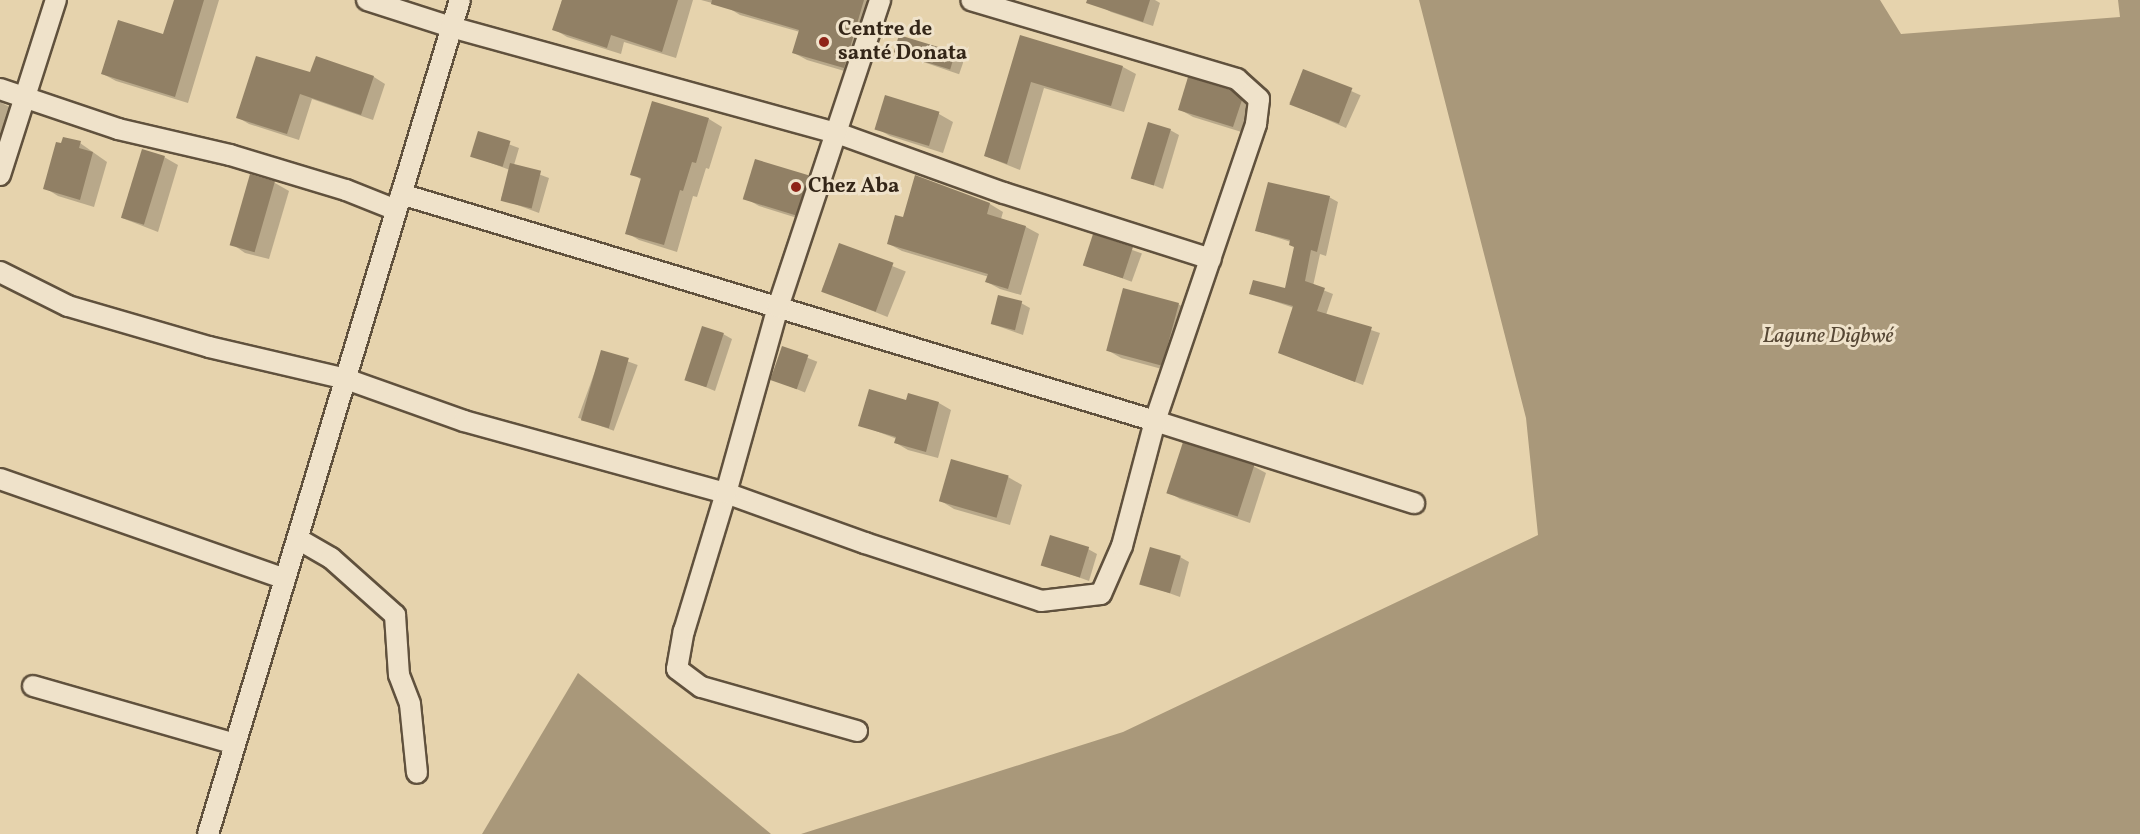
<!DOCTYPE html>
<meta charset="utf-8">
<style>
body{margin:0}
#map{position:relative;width:2140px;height:834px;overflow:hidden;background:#e6d3ad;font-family:Vollkorn,serif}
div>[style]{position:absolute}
.water>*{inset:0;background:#a9987a}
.shadow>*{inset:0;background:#0003;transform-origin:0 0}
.building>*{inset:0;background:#918065;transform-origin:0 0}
.roads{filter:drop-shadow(2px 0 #60513d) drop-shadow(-2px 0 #60513d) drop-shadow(0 2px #60513d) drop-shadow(0 -2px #60513d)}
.minor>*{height:20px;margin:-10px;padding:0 10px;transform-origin:10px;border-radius:10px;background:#efe2ca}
.dots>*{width:16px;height:16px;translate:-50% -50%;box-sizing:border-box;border:3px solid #efe2ca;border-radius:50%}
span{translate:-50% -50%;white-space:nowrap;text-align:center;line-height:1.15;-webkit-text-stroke:6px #efe2ca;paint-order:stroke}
.poi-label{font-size:21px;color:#342618;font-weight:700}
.left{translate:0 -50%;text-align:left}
.water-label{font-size:22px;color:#574835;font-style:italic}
</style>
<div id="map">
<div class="water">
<div style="clip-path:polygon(1419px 0,1880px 0,1901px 34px,2120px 17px,2118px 0,2140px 0,2140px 834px,801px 834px,1123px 732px,1538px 535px,1526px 418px)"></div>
<div style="clip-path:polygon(578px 673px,771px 834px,482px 834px)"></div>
</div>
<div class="shadow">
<div style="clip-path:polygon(175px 0,219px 0,188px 103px,116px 81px,103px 74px,164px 36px)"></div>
<div style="clip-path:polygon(562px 0,693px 0,676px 58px,624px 42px,621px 54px,567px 37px,554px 29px)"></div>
<div style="clip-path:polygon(701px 0,866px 0,877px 6px,858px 75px,807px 60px,794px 53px,800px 32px,740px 15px,727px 7px)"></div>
<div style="clip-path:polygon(1104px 0,1155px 0,1160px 3px,1153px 26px,1111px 12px,1102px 7px)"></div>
<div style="left:900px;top:37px;width:68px;height:16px;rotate:19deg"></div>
<div style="clip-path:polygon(1021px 37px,1123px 67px,1136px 74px,1124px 112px,1044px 88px,1020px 170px,985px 156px)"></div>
<div style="left:1304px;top:70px;width:62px;height:36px;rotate:24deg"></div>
<div style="clip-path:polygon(311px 74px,374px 77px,385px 84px,373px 120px,312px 99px,299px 140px,249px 124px,237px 117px)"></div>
<div style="clip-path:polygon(1230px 91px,1255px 109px,1248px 134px,1193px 117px,1179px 109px)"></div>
<div style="clip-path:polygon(886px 97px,939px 114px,953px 122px,943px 153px,890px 136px,876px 128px)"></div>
<div style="clip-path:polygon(0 102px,19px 112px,0 178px)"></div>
<div style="clip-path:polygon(709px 119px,722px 127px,709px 169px,706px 168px,697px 197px,693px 196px,677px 252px,639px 240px,627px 233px,642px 180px,632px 174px)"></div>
<div style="clip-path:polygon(1170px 130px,1179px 135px,1163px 189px,1133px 177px)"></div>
<div style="clip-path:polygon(479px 133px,519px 148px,514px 165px,549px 178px,539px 213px,501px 199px,510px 170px,472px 156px)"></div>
<div style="clip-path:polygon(80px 143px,107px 162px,94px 207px,58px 196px,45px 188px)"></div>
<div style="clip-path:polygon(164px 157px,178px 165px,158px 232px,122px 218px)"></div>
<div style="clip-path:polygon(756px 161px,809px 177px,822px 185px,810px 222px,759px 206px,745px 198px)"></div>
<div style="clip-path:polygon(251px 175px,275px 183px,289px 191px,269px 259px,245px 253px,232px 244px)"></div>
<div style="clip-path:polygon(916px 177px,990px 204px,1003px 212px,1001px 219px,1026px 227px,1039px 234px,1021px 295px,1000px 289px,987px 282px,989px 277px,902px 251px,889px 244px,904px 219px)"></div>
<div style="clip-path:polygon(1329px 197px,1338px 202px,1326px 256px,1320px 254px,1313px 286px,1333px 294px,1326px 315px,1380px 333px,1363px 385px,1280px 353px,1294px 308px,1251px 293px,1286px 290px,1295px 247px,1291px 242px,1257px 231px)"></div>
<div style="left:1094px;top:236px;width:51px;height:30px;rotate:20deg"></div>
<div style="left:840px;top:245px;width:71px;height:49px;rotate:22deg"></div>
<div style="clip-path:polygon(1021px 303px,1030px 308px,1023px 335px,992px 324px)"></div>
<div style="clip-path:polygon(1178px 304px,1190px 311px,1173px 372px,1121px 358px,1109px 351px)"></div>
<div style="clip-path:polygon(723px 334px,732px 339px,715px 391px,686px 379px)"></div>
<div style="left:783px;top:348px;width:37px;height:33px;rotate:22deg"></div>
<div style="left:602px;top:352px;width:38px;height:70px;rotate:20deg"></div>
<div style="clip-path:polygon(909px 395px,939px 403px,951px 410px,938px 458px,908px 450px,896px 443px,897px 439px,860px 425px,907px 402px)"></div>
<div style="clip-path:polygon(1253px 466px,1266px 473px,1250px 523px,1180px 499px,1168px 492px)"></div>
<div style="clip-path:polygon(1008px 477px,1022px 485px,1010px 525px,954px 509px,941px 501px)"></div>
<div style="clip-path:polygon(1088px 549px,1097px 554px,1089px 581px,1042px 564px)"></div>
<div style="clip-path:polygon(1180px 557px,1189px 562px,1180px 597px,1141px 583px)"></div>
</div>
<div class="building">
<div style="clip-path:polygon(174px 0,204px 0,175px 97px,101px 74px,118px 20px,163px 34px)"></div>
<div style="clip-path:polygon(562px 0,678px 0,662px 52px,611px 35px,607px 48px,552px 30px)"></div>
<div style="clip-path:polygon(712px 0,864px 0,844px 68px,792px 53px,799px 30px,711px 4px)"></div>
<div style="clip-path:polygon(1087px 0,1150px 0,1143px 22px,1086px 3px)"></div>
<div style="left:899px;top:35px;width:59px;height:18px;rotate:17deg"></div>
<div style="clip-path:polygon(1020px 35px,1123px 66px,1111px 106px,1031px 82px,1007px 164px,984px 156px)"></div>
<div style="clip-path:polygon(256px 56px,310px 72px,316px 56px,374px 76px,361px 115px,300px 94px,287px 134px,236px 118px)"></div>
<div style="left:1303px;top:69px;width:53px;height:38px;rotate:21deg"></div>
<div style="clip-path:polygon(1188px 77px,1231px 90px,1242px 100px,1233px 127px,1178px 110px)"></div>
<div style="left:885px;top:95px;width:57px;height:36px;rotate:17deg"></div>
<div style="clip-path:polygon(652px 101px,709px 118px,696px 163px,692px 162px,683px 191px,680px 190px,664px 245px,625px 234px,641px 178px,630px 175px)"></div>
<div style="left:1148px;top:122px;width:24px;height:59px;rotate:17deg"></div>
<div style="left:478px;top:131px;width:34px;height:27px;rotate:17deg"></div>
<div style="clip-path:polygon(63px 137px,81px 141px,79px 148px,93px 152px,80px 200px,43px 189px,56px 142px,61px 143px)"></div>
<div style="left:142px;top:149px;width:24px;height:72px;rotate:17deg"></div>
<div style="left:755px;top:159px;width:56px;height:42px;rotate:17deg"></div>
<div style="left:510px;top:163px;width:32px;height:39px;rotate:14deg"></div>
<div style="left:250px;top:174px;width:26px;height:74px;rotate:16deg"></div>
<div style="clip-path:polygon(915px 175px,990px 203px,987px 214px,1026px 226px,1008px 289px,985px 282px,988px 274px,887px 244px,895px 215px,903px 217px)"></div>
<div style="clip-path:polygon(1268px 182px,1330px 196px,1317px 252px,1311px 250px,1305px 281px,1325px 288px,1317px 311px,1372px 327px,1355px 382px,1278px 353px,1293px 306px,1249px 294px,1253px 280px,1285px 288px,1294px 247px,1289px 245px,1290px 240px,1255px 231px)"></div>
<div style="left:1093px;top:234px;width:42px;height:33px;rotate:18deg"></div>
<div style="left:839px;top:243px;width:58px;height:52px;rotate:20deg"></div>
<div style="left:1123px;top:288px;width:58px;height:65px;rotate:15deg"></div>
<div style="left:998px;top:295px;width:25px;height:30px;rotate:14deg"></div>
<div style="left:702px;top:326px;width:23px;height:57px;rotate:18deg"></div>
<div style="left:782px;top:346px;width:28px;height:36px;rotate:19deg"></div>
<div style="left:601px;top:350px;width:29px;height:73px;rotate:16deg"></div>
<div style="clip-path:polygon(869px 389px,906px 400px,908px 393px,939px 402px,926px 452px,894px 443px,896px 437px,858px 426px)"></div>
<div style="left:1183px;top:442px;width:75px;height:54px;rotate:18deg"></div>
<div style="left:951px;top:459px;width:60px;height:44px;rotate:16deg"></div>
<div style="left:1050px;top:535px;width:41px;height:32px;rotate:17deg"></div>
<div style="left:1150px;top:547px;width:32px;height:39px;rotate:16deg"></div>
</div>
<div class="roads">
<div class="minor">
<div style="left:367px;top:0;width:88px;rotate:17.8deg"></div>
<div style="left:451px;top:27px;width:400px;rotate:15.4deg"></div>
<div style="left:837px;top:133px;width:177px;rotate:19.8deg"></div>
<div style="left:1004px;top:193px;width:217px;rotate:17.7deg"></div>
<div style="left:0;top:89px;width:125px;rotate:18.7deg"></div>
<div style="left:118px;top:129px;width:115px;rotate:13.1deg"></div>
<div style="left:230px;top:155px;width:121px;rotate:16.8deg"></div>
<div style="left:346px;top:190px;width:54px;rotate:21.8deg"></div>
<div style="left:0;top:175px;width:184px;rotate:-72.3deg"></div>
<div style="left:401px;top:194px;width:787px;rotate:16.75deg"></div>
<div style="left:1155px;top:421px;width:272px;rotate:17.6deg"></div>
<div style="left:0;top:272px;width:76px;rotate:26.6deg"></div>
<div style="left:68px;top:306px;width:147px;rotate:16.2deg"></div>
<div style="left:209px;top:347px;width:141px;rotate:13.1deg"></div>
<div style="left:346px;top:379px;width:125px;rotate:19.6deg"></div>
<div style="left:464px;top:421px;width:272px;rotate:15.4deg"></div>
<div style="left:726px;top:493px;width:148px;rotate:19.8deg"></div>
<div style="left:865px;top:543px;width:185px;rotate:18.2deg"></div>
<div style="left:1041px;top:601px;width:60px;rotate:-6.7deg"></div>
<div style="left:1101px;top:594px;width:52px;rotate:-66.4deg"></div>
<div style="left:1122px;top:546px;width:129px;rotate:-75.2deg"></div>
<div style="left:1155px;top:421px;width:314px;rotate:-71.2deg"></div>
<div style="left:1256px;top:124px;width:25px;rotate:-83deg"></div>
<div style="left:1259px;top:99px;width:30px;rotate:-138deg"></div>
<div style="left:1237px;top:79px;width:277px;rotate:-163.5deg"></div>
<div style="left:0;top:479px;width:302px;rotate:19.3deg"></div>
<div style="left:298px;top:539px;width:38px;rotate:30deg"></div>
<div style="left:331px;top:558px;width:86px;rotate:41.7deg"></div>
<div style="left:395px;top:615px;width:60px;rotate:86.2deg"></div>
<div style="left:399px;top:675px;width:31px;rotate:69deg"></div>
<div style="left:410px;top:704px;width:69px;rotate:84.2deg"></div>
<div style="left:33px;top:686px;width:210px;rotate:16deg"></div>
<div style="left:857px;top:731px;width:162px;rotate:-164.2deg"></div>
<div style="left:701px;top:687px;width:30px;rotate:-143deg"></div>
<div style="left:677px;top:669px;width:39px;rotate:-80deg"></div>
<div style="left:684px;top:631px;width:144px;rotate:-73.1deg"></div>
<div style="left:726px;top:493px;width:193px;rotate:-74.4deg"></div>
<div style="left:778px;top:307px;width:324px;rotate:-71.6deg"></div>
<div style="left:208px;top:834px;width:871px;rotate:-73.19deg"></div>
</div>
</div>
<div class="dots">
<div style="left:824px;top:42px;background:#8f2418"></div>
<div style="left:796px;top:187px;background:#8f2418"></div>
</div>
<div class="poi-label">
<span class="left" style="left:838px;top:42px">Centre de<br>santé Donata</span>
<span class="left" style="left:808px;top:187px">Chez Aba</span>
</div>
<div class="water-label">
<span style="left:1828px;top:337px">Lagune Digbwé</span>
</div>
</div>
